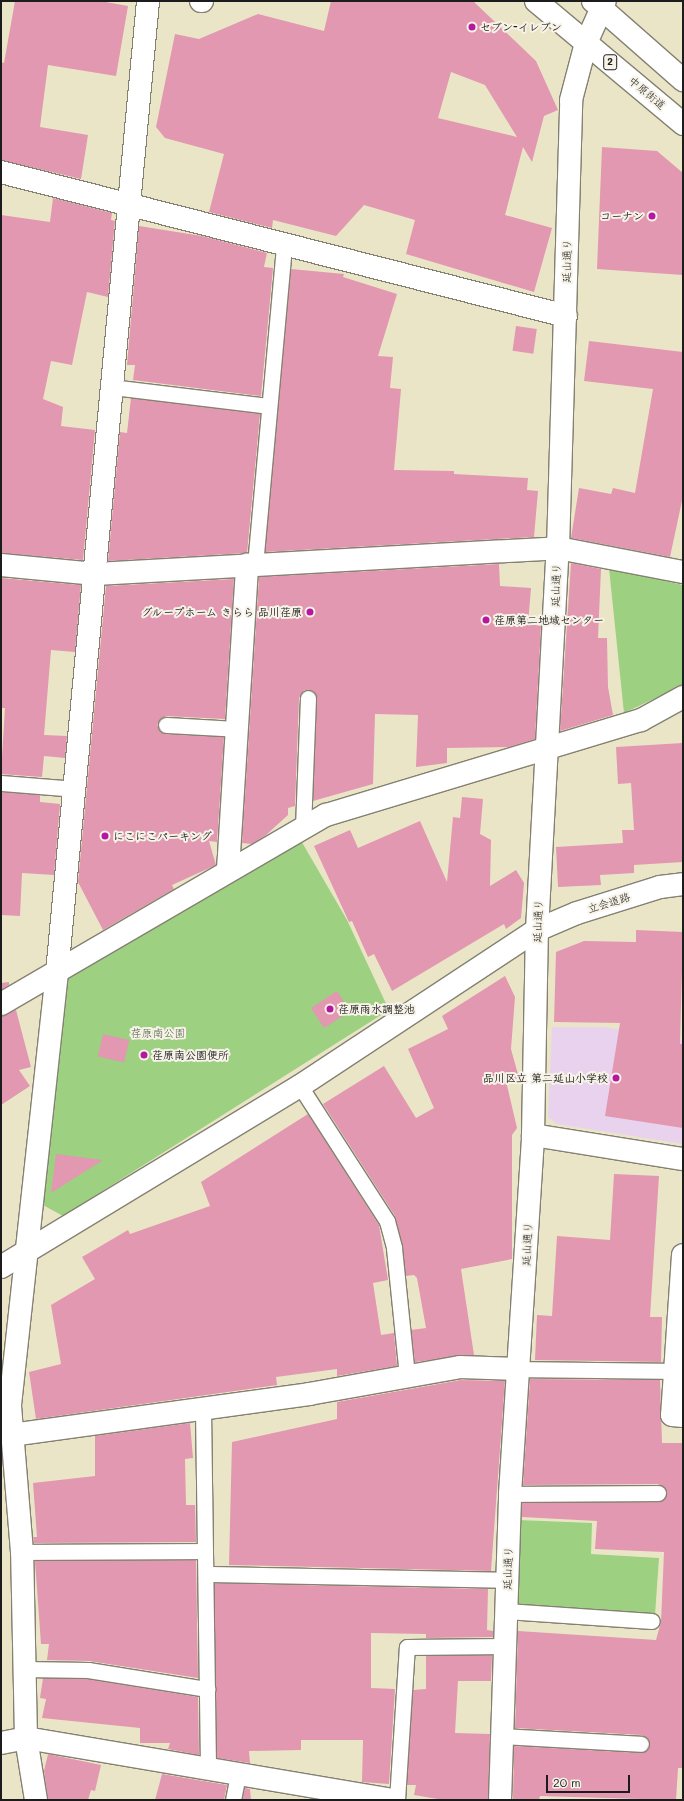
<!DOCTYPE html>
<meta charset="utf-8">
<style>
body{margin:0}
#map{position:relative;width:684px;height:1801px;overflow:hidden;background:#ebe5c7;font-family:Mali,"Klee One",sans-serif}
div>[style]{position:absolute}
.built>*{inset:0;background:#e8d2ee}
.green>*{inset:0;background:#9dd080}
.building>*{inset:0;background:#e198b0;transform-origin:0 0}
.roads{filter:drop-shadow(1px 0 #848072) drop-shadow(-1px 0 #848072) drop-shadow(0 1px #848072) drop-shadow(0 -1px #848072)}
.lane>*{height:15px;margin:-7.5px;padding:0 7.5px;transform-origin:7.5px;border-radius:7.5px;background:#fff}
.street>*{height:22px;margin:-11px;padding:0 11px;transform-origin:11px;border-radius:11px;background:#fff}
.primary>*{height:22px;margin:-11px;padding:0 11px;transform-origin:11px;border-radius:11px;background:#fff}
.dots>*{width:11px;height:11px;translate:-50% -50%;box-sizing:border-box;border:2px solid #f7f3e8;border-radius:50%}
span{translate:-50% -50%;white-space:nowrap;text-align:center;line-height:1.15;-webkit-text-stroke:4px #f7f3e8;paint-order:stroke}
.shield-label span{padding:1px 3px;background:#f7f3e8;border:1px solid;border-radius:3px;-webkit-text-stroke-width:0}
.shield-label{font-size:10px;color:#1c1c1c;font-weight:700}
.poi-label{font-size:11px;color:#1c1c1c;font-weight:700}
.left{translate:0 -50%;text-align:left}
.right{translate:-100% -50%;text-align:right}
.street-label{font-size:11px;color:#1c1c1c}
.park-label{font-size:11px;color:#495b3f}
.frame{position:absolute;inset:0;border:2px solid #1c1c1c;pointer-events:none}
.scale{position:absolute;left:546px;top:1775px;width:84px;height:18px;box-sizing:border-box;border:2px solid #1c1c1c;border-top:0;padding-left:5px;font-size:12px;line-height:14px;white-space:nowrap;color:#1c1c1c;-webkit-text-stroke:3px #f7f3e8;paint-order:stroke}
</style>
<div id="map">
<div class="built">
<div style="clip-path:polygon(552px 1027px,604px 1027px,683px 1040px,683px 1144px,557px 1124px,548px 1117px)"></div>
</div>
<div class="green">
<div style="clip-path:polygon(609px 568px,683px 585px,683px 685px,624px 713px)"></div>
<div style="clip-path:polygon(296px 832px,347px 920px,389px 1010px,63px 1216px,43px 1205px,57px 973px)"></div>
<div style="clip-path:polygon(518px 1520px,592px 1523px,591px 1554px,659px 1558px,655px 1615px,514px 1606px)"></div>
</div>
<div class="building">
<div style="clip-path:polygon(15px 1px,100px 1px,128px 6px,116px 76px,48px 65px,40px 127px,88px 135px,81px 179px,1px 160px,1px 62px,4px 63px)"></div>
<div style="clip-path:polygon(evenodd,331px 1px,473px 1px,536px 61px,558px 110px,544px 116px,532px 162px,523px 147px,505px 215px,552px 228px,534px 292px,406px 254px,415px 220px,364px 205px,336px 236px,273px 220px,272px 228px,209px 212px,224px 154px,165px 138px,156px 127px,175px 34px,199px 39px,258px 14px,324px 31px,331px 1px,451px 72px,485px 85px,517px 137px,438px 118px,451px 72px)"></div>
<div style="clip-path:polygon(602px 147px,657px 151px,683px 173px,683px 275px,597px 269px)"></div>
<div style="clip-path:polygon(53px 198px,112px 213px,111px 220px,115px 221px,108px 297px,87px 292px,72px 365px,51px 361px,43px 399px,63px 407px,61px 426px,95px 430px,83px 560px,1px 553px,1px 215px,50px 222px)"></div>
<div style="clip-path:polygon(139px 226px,202px 236px,267px 253px,264px 267px,273px 268px,261px 396px,133px 380px,135px 365px,127px 365px)"></div>
<div style="clip-path:polygon(291px 269px,344px 274px,343px 277px,397px 294px,378px 356px,393px 357px,390px 388px,401px 389px,394px 470px,454px 471px,454px 474px,528px 478px,527px 490px,538px 491px,534px 537px,265px 552px)"></div>
<div style="left:516px;top:326px;width:21px;height:25px;rotate:8deg"></div>
<div style="clip-path:polygon(589px 341px,683px 352px,683px 496px,670px 557px,571px 538px,579px 488px,611px 494px,613px 488px,635px 493px,653px 389px,584px 381px)"></div>
<div style="clip-path:polygon(131px 398px,260px 414px,247px 553px,108px 561px,120px 432px,127px 433px)"></div>
<div style="clip-path:polygon(571px 563px,601px 569px,598px 638px,607px 638px,608px 687px,613px 715px,560px 731px)"></div>
<div style="clip-path:polygon(499px 564px,500px 586px,531px 588px,528px 624px,541px 626px,535px 739px,509px 747px,447px 748px,447px 763px,416px 767px,418px 715px,375px 714px,373px 784px,313px 801px,317px 698px,313px 691px,304px 690px,299px 698px,295px 806px,288px 808px,288px 815px,266px 835px,252px 844px,242px 843px,259px 577px)"></div>
<div style="clip-path:polygon(1px 578px,81px 585px,75px 652px,51px 650px,44px 735px,67px 736px,65px 758px,44px 756px,42px 777px,1px 774px,5px 708px,1px 708px)"></div>
<div style="clip-path:polygon(234px 579px,225px 719px,166px 716px,157px 725px,165px 734px,224px 737px,217px 842px,209px 841px,216px 865px,172px 885px,174px 889px,103px 930px,78px 882px,106px 586px)"></div>
<div style="clip-path:polygon(683px 743px,683px 862px,634px 865px,634px 873px,600px 875px,601px 885px,558px 887px,556px 847px,623px 843px,622px 830px,634px 830px,631px 783px,618px 784px,616px 747px)"></div>
<div style="clip-path:polygon(1px 792px,40px 795px,40px 802px,60px 804px,54px 875px,22px 873px,20px 916px,1px 915px)"></div>
<div style="clip-path:polygon(462px 797px,483px 799px,480px 834px,491px 840px,490px 886px,516px 870px,524px 883px,521px 918px,506px 929px,504px 924px,392px 991px,374px 954px,368px 957px,352px 921px,349px 922px,314px 846px,350px 830px,358px 848px,420px 821px,447px 882px,453px 817px,460px 818px)"></div>
<div style="clip-path:polygon(636px 930px,683px 932px,680px 1044px,683px 1044px,683px 1128px,605px 1116px,620px 1023px,554px 1022px,556px 952px,584px 941px,636px 942px)"></div>
<div style="clip-path:polygon(505px 976px,515px 997px,511px 1049px,519px 1078px,506px 1081px,517px 1128px,512px 1135px,512px 1259px,461px 1269px,474px 1355px,415px 1362px,411px 1330px,426px 1328px,417px 1278px,414px 1275px,406px 1276px,395px 1216px,323px 1104px,384px 1066px,416px 1118px,434px 1108px,408px 1049px,448px 1029px,442px 1016px)"></div>
<div style="clip-path:polygon(9px 982px,9px 985px,1px 990px,1px 983px)"></div>
<div style="left:337px;top:991px;width:24px;height:31px;rotate:57deg"></div>
<div style="clip-path:polygon(16px 1010px,31px 1067px,19px 1070px,30px 1086px,1px 1105px,1px 1016px)"></div>
<div style="left:103px;top:1034px;width:27px;height:23px;rotate:13deg"></div>
<div style="clip-path:polygon(308px 1114px,379px 1225px,388px 1280px,373px 1283px,381px 1335px,394px 1333px,397px 1366px,337px 1376px,337px 1369px,276px 1377px,277px 1385px,36px 1419px,29px 1372px,61px 1364px,51px 1305px,95px 1279px,82px 1257px,128px 1230px,130px 1234px,210px 1206px,201px 1182px)"></div>
<div style="clip-path:polygon(56px 1154px,103px 1160px,51px 1193px)"></div>
<div style="clip-path:polygon(614px 1174px,659px 1176px,650px 1317px,662px 1317px,661px 1362px,535px 1360px,537px 1315px,552px 1316px,557px 1236px,610px 1240px)"></div>
<div style="clip-path:polygon(530px 1379px,660px 1380px,662px 1443px,683px 1443px,683px 1768px,678px 1768px,676px 1800px,540px 1796px,539px 1800px,513px 1800px,514px 1746px,640px 1753px,649px 1749px,649px 1740px,642px 1735px,515px 1728px,518px 1631px,656px 1640px,661px 1622px,664px 1552px,595px 1549px,597px 1521px,522px 1517px,522px 1503px,658px 1502px,667px 1493px,658px 1484px,523px 1485px)"></div>
<div style="clip-path:polygon(461px 1380px,505px 1381px,491px 1571px,229px 1565px,232px 1442px,337px 1419px,337px 1402px)"></div>
<div style="clip-path:polygon(190px 1423px,193px 1458px,185px 1459px,186px 1505px,195px 1505px,196px 1542px,34px 1543px,33px 1537px,37px 1537px,33px 1483px,95px 1476px,95px 1436px)"></div>
<div style="clip-path:polygon(196px 1560px,198px 1678px,89px 1661px,47px 1660px,49px 1644px,41px 1644px,35px 1561px)"></div>
<div style="clip-path:polygon(214px 1583px,488px 1589px,487px 1630px,493px 1631px,493px 1637px,426px 1638px,426px 1634px,371px 1633px,371px 1688px,395px 1689px,389px 1784px,362px 1782px,363px 1740px,301px 1740px,301px 1750px,249px 1751px,250px 1763px,217px 1758px)"></div>
<div style="clip-path:polygon(492px 1655px,491px 1681px,458px 1681px,455px 1733px,490px 1734px,488px 1800px,444px 1800px,414px 1795px,416px 1785px,407px 1785px,413px 1690px,426px 1689px,426px 1656px)"></div>
<div style="clip-path:polygon(43px 1678px,87px 1679px,198px 1697px,199px 1755px,168px 1749px,170px 1743px,140px 1743px,140px 1728px,42px 1718px,46px 1699px,40px 1698px)"></div>
<div style="clip-path:polygon(48px 1754px,101px 1765px,95px 1791px,91px 1790px,88px 1800px,48px 1800px,44px 1771px)"></div>
<div style="clip-path:polygon(162px 1774px,227px 1785px,224px 1800px,155px 1800px)"></div>
<div style="clip-path:polygon(245px 1788px,250px 1789px,251px 1800px,242px 1800px)"></div>
</div>
<div class="roads">
<div class="lane">
<div style="left:112px;top:387px;width:158px;rotate:6.9deg"></div>
<div style="left:255px;top:565px;width:321px;rotate:-84.8deg"></div>
<div style="left:166px;top:725px;width:71px;rotate:3.2deg"></div>
<div style="left:1px;top:783px;width:74px;rotate:4.6deg"></div>
<div style="left:303px;top:828px;width:130px;rotate:-87.8deg"></div>
<div style="left:300px;top:1086px;width:161px;rotate:57.2deg"></div>
<div style="left:387px;top:1221px;width:28px;rotate:75deg"></div>
<div style="left:394px;top:1248px;width:130px;rotate:84.2deg"></div>
<div style="left:518px;top:1369px;width:156px;rotate:0.7deg"></div>
<div style="left:203px;top:1409px;width:360px;rotate:89.2deg"></div>
<div style="left:510px;top:1494px;width:148px;rotate:-0.4deg"></div>
<div style="left:22px;top:1552px;width:183px;rotate:-0.3deg"></div>
<div style="left:206px;top:1574px;width:302px;rotate:1.1deg"></div>
<div style="left:506px;top:1611px;width:146px;rotate:3.9deg"></div>
<div style="left:24px;top:1669px;width:64px;rotate:0.9deg"></div>
<div style="left:88px;top:1670px;width:121px;rotate:9.1deg"></div>
<div style="left:500px;top:1736px;width:141px;rotate:3.2deg"></div>
<div style="left:233px;top:1800px;width:26px;rotate:-79deg"></div>
<div style="left:397px;top:1800px;width:153px;rotate:-86.3deg"></div>
<div style="left:407px;top:1647px;width:98px;rotate:-0.6deg"></div>
</div>
<div class="street">
<div style="left:201px;top:1px;width:1px"></div>
<div style="left:1px;top:172px;width:583px;rotate:14.3deg"></div>
<div style="left:1px;top:565px;width:95px;rotate:5.4deg"></div>
<div style="left:96px;top:574px;width:463px;rotate:-3.2deg"></div>
<div style="left:558px;top:548px;width:127px;rotate:10.9deg"></div>
<div style="left:228px;top:870px;width:306px;rotate:-86.4deg"></div>
<div style="left:1px;top:1004px;width:376px;rotate:-30.2deg"></div>
<div style="left:326px;top:815px;width:329px;rotate:-16.8deg"></div>
<div style="left:641px;top:720px;width:48px;rotate:-28.7deg"></div>
<div style="left:533px;top:1135px;width:152px;rotate:9.1deg"></div>
<div style="left:683px;top:1255px;width:160px;rotate:93.9deg"></div>
<div style="left:672px;top:1415px;width:11px;rotate:5deg"></div>
<div style="left:1px;top:1267px;width:350px;rotate:-31.2deg"></div>
<div style="left:300px;top:1086px;width:284px;rotate:-33.4deg"></div>
<div style="left:537px;top:930px;width:43px;rotate:-23deg"></div>
<div style="left:577px;top:913px;width:87px;rotate:-17.4deg"></div>
<div style="left:660px;top:887px;width:23px;rotate:-7deg"></div>
<div style="left:11px;top:1435px;width:301px;rotate:-7.8deg"></div>
<div style="left:309px;top:1394px;width:153px;rotate:-10.1deg"></div>
<div style="left:460px;top:1367px;width:58px;rotate:2deg"></div>
<div style="left:1px;top:1743px;width:25px;rotate:-11deg"></div>
<div style="left:26px;top:1738px;width:371px;rotate:9.6deg"></div>
<div style="left:36px;top:1800px;width:63px;rotate:-99.2deg"></div>
<div style="left:26px;top:1738px;width:186px;rotate:-91.2deg"></div>
<div style="left:22px;top:1552px;width:147px;rotate:-94.7deg"></div>
<div style="left:10px;top:1405px;width:435px;rotate:-83.8deg"></div>
<div style="left:57px;top:973px;width:976px;rotate:-84.65deg"></div>
<div style="left:500px;top:1800px;width:306px;rotate:-88.1deg"></div>
<div style="left:510px;top:1494px;width:360px;rotate:-86.3deg"></div>
<div style="left:533px;top:1135px;width:205px;rotate:-88.9deg"></div>
<div style="left:537px;top:930px;width:383px;rotate:-86.9deg"></div>
<div style="left:558px;top:548px;width:448px;rotate:-88.3deg"></div>
<div style="left:571px;top:100px;width:59px;rotate:-75.3deg"></div>
<div style="left:586px;top:43px;width:46px;rotate:-65.7deg"></div>
</div>
<div class="primary">
<div style="left:536px;top:1px;width:192px;rotate:39.9deg"></div>
<div style="left:593px;top:1px;width:120px;rotate:41.3deg"></div>
</div>
</div>
<div class="dots">
<div style="left:472px;top:27px;background:#b5179e"></div>
<div style="left:652px;top:216px;background:#b5179e"></div>
<div style="left:310px;top:612px;background:#b5179e"></div>
<div style="left:486px;top:620px;background:#b5179e"></div>
<div style="left:105px;top:836px;background:#b5179e"></div>
<div style="left:330px;top:1009px;background:#b5179e"></div>
<div style="left:144px;top:1055px;background:#b5179e"></div>
<div style="left:616px;top:1078px;background:#b5179e"></div>
</div>
<div class="shield-label">
<span style="left:610px;top:62px">2</span>
</div>
<div class="poi-label">
<span class="left" style="left:480px;top:27px">セブン-イレブン</span>
<span class="right" style="left:644px;top:216px">コーナン</span>
<span class="right" style="left:302px;top:612px">グループホーム きらら 品川荏原</span>
<span class="left" style="left:494px;top:620px">荏原第二地域センター</span>
<span class="left" style="left:113px;top:836px">にこにこパーキング</span>
<span class="left" style="left:338px;top:1009px">荏原雨水調整池</span>
<span class="left" style="left:152px;top:1055px">荏原南公園便所</span>
<span class="right" style="left:608px;top:1078px">品川区立 第二延山小学校</span>
</div>
<div class="street-label">
<span style="left:647px;top:93px;rotate:40deg">中原街道</span>
<span style="left:567px;top:261px;rotate:-89deg">延山通り</span>
<span style="left:556px;top:585px;rotate:-88deg">延山通り</span>
<span style="left:609px;top:903px;rotate:-17deg">立会道路</span>
<span style="left:538px;top:921px;rotate:-88deg">延山通り</span>
<span style="left:527px;top:1244px;rotate:-87deg">延山通り</span>
<span style="left:508px;top:1568px;rotate:-88deg">延山通り</span>
</div>
<div class="park-label">
<span style="left:158px;top:1033px">荏原南公園</span>
</div>
<div class="frame"></div>
<div class="scale">20 m</div>
</div>
